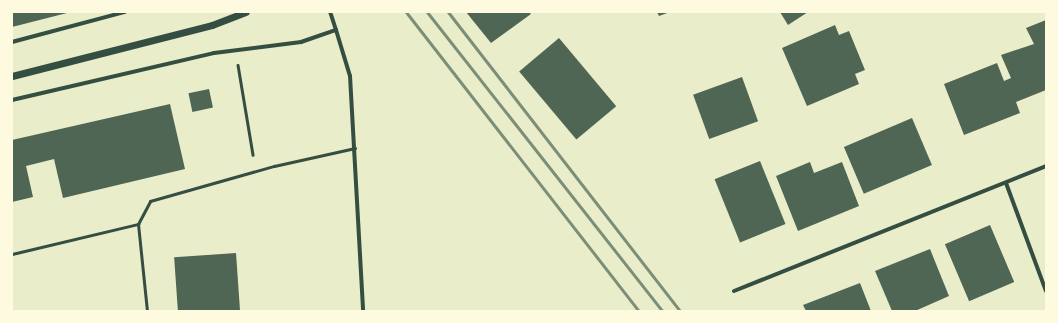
<!DOCTYPE html>
<style>
body{margin:0}
#map{position:relative;width:1058px;height:323px;overflow:hidden;background:#e9edc9;font-family:Jost,sans-serif}
div>[style]{position:absolute}
.building>*{inset:0;background:#4f6655;transform-origin:0 0}
.path>*{height:2.5px;margin:-1.25px;padding:0 1.25px;transform-origin:1.25px;border-radius:1.25px;background:#344e41}
.service>*{height:3px;margin:-1.5px;padding:0 1.5px;transform-origin:1.5px;border-radius:1.5px;background:#344e41}
.minor>*{height:4px;margin:-2px;padding:0 2px;transform-origin:2px;border-radius:2px;background:#344e41}
.tertiary>*{height:7px;margin:-3.5px;padding:0 3.5px;transform-origin:3.5px;border-radius:3.5px;background:#344e41}
.rail>*{height:3px;margin:-1.5px;padding:0 1.5px;transform-origin:1.5px;border-radius:1.5px;background:#7c8e77}
span{translate:-50% -50%;white-space:nowrap;text-align:center;line-height:1.15;-webkit-text-stroke:4px #fefae0;paint-order:stroke}
.frame{position:absolute;inset:0;border:13px solid #fefae0;pointer-events:none}
</style>
<div id="map">
<div class="building">
<div style="clip-path:polygon(12px 12px,67px 12px,67px 13px,12px 27px)"></div>
<div style="clip-path:polygon(466px 12px,529px 12px,531px 14px,491px 43px)"></div>
<div style="clip-path:polygon(657px 12px,670px 12px,659px 16px)"></div>
<div style="clip-path:polygon(780px 12px,808px 12px,788px 25px)"></div>
<div style="clip-path:polygon(1046px 20px,1046px 90px,1016px 102px,1020px 113px,964px 135px,944px 84px,997px 63px,1004px 81px,1011px 78px,1001px 55px,1034px 44px,1026px 28px)"></div>
<div style="clip-path:polygon(835px 25px,839px 35px,849px 31px,865px 70px,855px 74px,859px 84px,807px 106px,782px 48px)"></div>
<div style="left:559px;top:38px;width:89px;height:52px;rotate:50deg"></div>
<div style="left:742px;top:77px;width:47px;height:52px;rotate:70deg"></div>
<div style="left:209px;top:89px;width:19px;height:21px;rotate:78deg"></div>
<div style="clip-path:polygon(170px 104px,185px 169px,63px 198px,54px 159px,26px 166px,33px 197px,12px 202px,12px 140px)"></div>
<div style="left:912px;top:118px;width:51px;height:74px;rotate:67deg"></div>
<div style="left:760px;top:161px;width:68px;height:49px;rotate:68deg"></div>
<div style="clip-path:polygon(810px 162px,814px 173px,842px 162px,859px 206px,798px 231px,776px 176px)"></div>
<div style="left:990px;top:225px;width:62px;height:49px;rotate:67deg"></div>
<div style="clip-path:polygon(930px 249px,949px 296px,915px 311px,892px 311px,875px 271px)"></div>
<div style="left:236px;top:253px;width:58px;height:62px;rotate:86deg"></div>
<div style="clip-path:polygon(860px 283px,871px 311px,806px 311px,803px 305px)"></div>
</div>
<div class="path">
<div style="left:238px;top:65px;width:91px;rotate:80.5deg"></div>
</div>
<div class="service">
<div style="left:12px;top:254px;width:130px;rotate:-13.4deg"></div>
<div style="left:147px;top:311px;width:87px;rotate:-95.9deg"></div>
<div style="left:138px;top:224px;width:26px;rotate:-62deg"></div>
<div style="left:150px;top:201px;width:129px;rotate:-15.8deg"></div>
<div style="left:274px;top:166px;width:83px;rotate:-12.5deg"></div>
</div>
<div class="minor">
<div style="left:336px;top:30px;width:48px;rotate:73.1deg"></div>
<div style="left:350px;top:76px;width:235px;rotate:86.8deg"></div>
<div style="left:12px;top:42px;width:117px;rotate:-14.9deg"></div>
<div style="left:12px;top:100px;width:207px;rotate:-13.1deg"></div>
<div style="left:214px;top:53px;width:88px;rotate:-7.2deg"></div>
<div style="left:301px;top:42px;width:37px;rotate:-19deg"></div>
<div style="left:336px;top:30px;width:19px;rotate:-108deg"></div>
<div style="left:1006px;top:183px;width:115px;rotate:69.7deg"></div>
<div style="left:734px;top:291px;width:336px;rotate:-21.8deg"></div>
</div>
<div class="tertiary">
<div style="left:12px;top:76px;width:206px;rotate:-14.3deg"></div>
<div style="left:212px;top:25px;width:36px;rotate:-21deg"></div>
</div>
<div class="rail">
<div style="left:406px;top:12px;width:379px;rotate:52.1deg"></div>
<div style="left:427px;top:12px;width:380px;rotate:51.8deg"></div>
<div style="left:448px;top:12px;width:378px;rotate:52.2deg"></div>
</div>
<div class="frame"></div>
</div>
